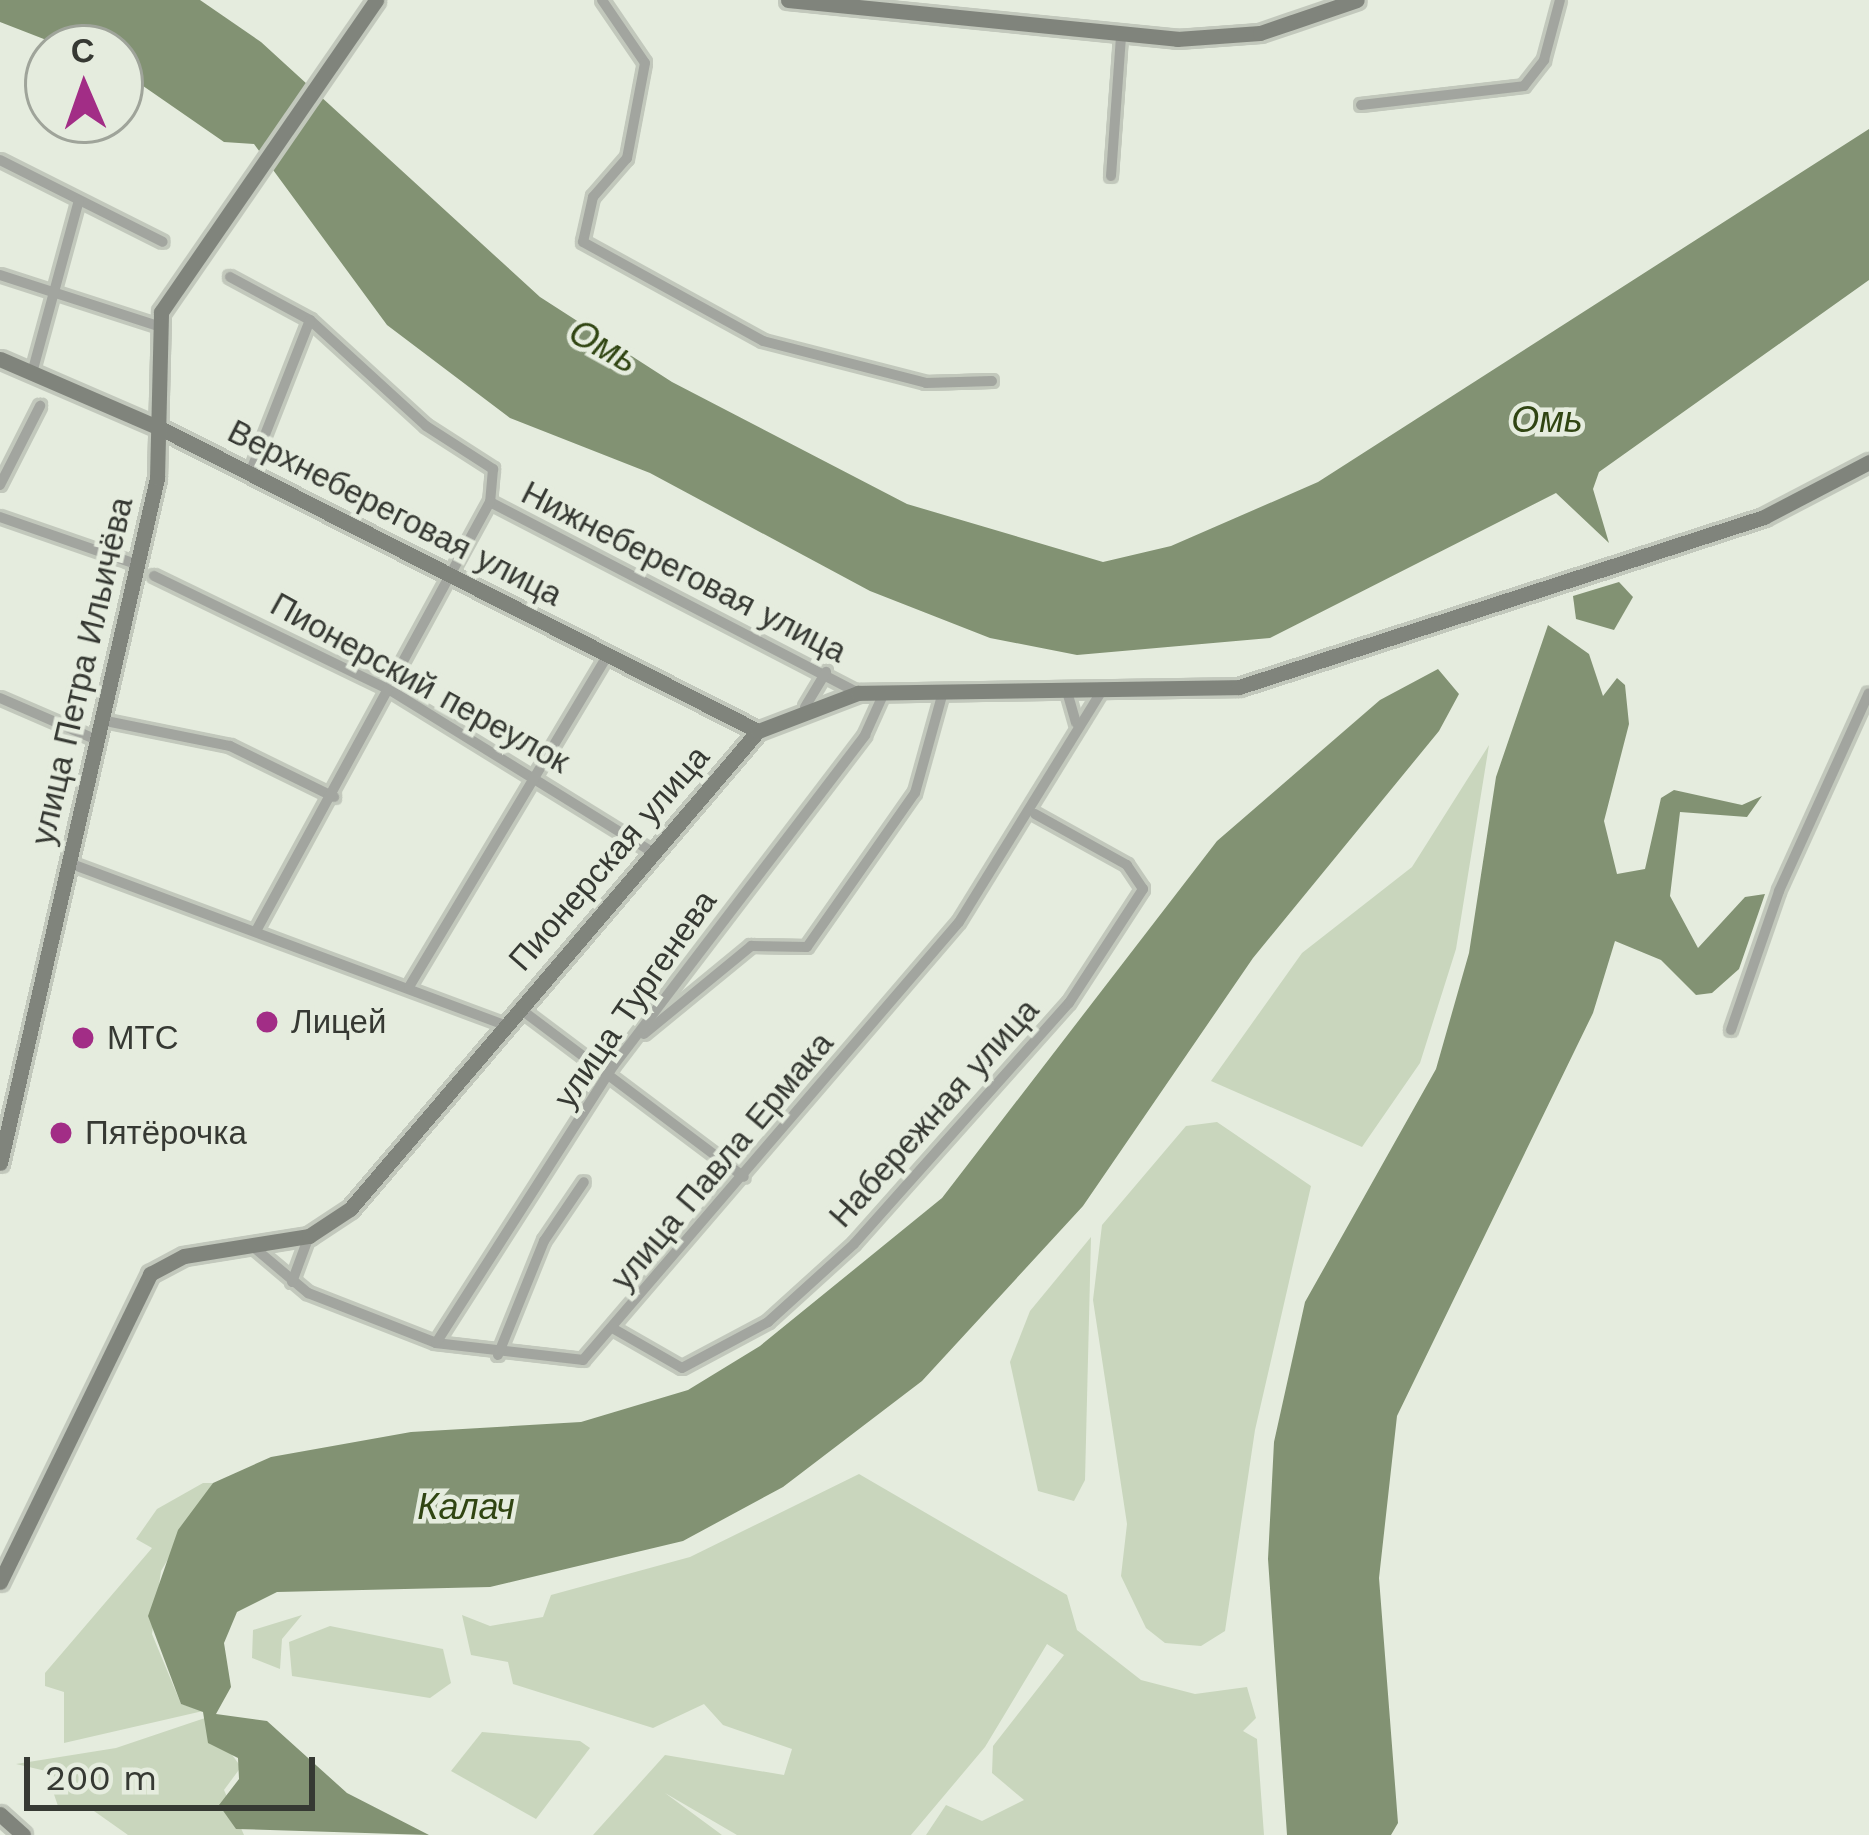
<!DOCTYPE html>
<meta charset="utf-8">
<style>
body{margin:0}
#map{position:relative;width:1869px;height:1835px;overflow:hidden;background:#e5ecde;font-family:"Work Sans",sans-serif}
div>[style]{position:absolute}
.green>*{inset:0;background:#c9d6bd}
.water>*{inset:0;background:#829273}
.roads{filter:drop-shadow(3px 0 #c2c8bc) drop-shadow(-3px 0 #c2c8bc) drop-shadow(0 3px #c2c8bc) drop-shadow(0 -3px #c2c8bc)}
.street>*{height:10px;margin:-5px;padding:0 5px;transform-origin:5px;border-radius:5px;background:#a2a59f}
.secondary>*{height:15px;margin:-7.5px;padding:0 7.5px;transform-origin:7.5px;border-radius:7.5px;background:#80847c}
.dots>*{width:33px;height:33px;translate:-50% -50%;box-sizing:border-box;border:6px solid #e5ecde;border-radius:50%}
span{translate:-50% -50%;white-space:nowrap;text-align:center;line-height:1.15;-webkit-text-stroke:9px #e5ecde;paint-order:stroke}
.street-label{font-size:33px;color:#363933}
.poi-label{font-size:33px;color:#363933}
.left{translate:0 -50%;text-align:left}
.water-label{font-size:36px;color:#304512;font-style:italic}
.north{position:absolute;left:24px;top:24px;width:120px;height:120px;box-sizing:border-box;background:#e5ecde;border:3px solid #9fa49a;border-radius:50%;rotate:358deg;font-size:33px;font-weight:700;line-height:48px;text-align:center;color:#363933}
.north::after{content:'';display:block;margin:auto;width:42px;height:54px;background:#a22d86;clip-path:polygon(50% 0,100% 100%,50% 72%,0 100%)}
.scale{position:absolute;left:24px;top:1757px;width:291px;height:54px;box-sizing:border-box;border:6px solid #363933;border-top:0;padding-left:15px;font-size:36px;line-height:42px;white-space:nowrap;color:#363933;-webkit-text-stroke:9px #e5ecde;paint-order:stroke}
</style>
<div id="map">
<div class="green">
<div style="clip-path:polygon(1489px 745px,1456px 949px,1420px 1063px,1362px 1147px,1211px 1081px,1302px 953px,1412px 867px)"></div>
<div style="clip-path:polygon(1217px 1122px,1311px 1186px,1255px 1430px,1225px 1631px,1201px 1646px,1165px 1643px,1146px 1628px,1121px 1576px,1127px 1524px,1093px 1300px,1102px 1225px,1186px 1126px)"></div>
<div style="clip-path:polygon(1091px 1237px,1085px 1480px,1074px 1501px,1038px 1491px,1010px 1362px,1030px 1311px)"></div>
<div style="clip-path:polygon(859px 1474px,1067px 1595px,1077px 1630px,1141px 1680px,1195px 1694px,1247px 1687px,1256px 1718px,1243px 1731px,1257px 1739px,1264px 1835px,926px 1835px,946px 1805px,982px 1821px,1024px 1800px,992px 1773px,993px 1746px,1064px 1655px,1047px 1644px,985px 1747px,911px 1835px,737px 1835px,665px 1793px,722px 1835px,593px 1835px,665px 1755px,784px 1775px,792px 1749px,723px 1725px,704px 1704px,653px 1728px,513px 1684px,508px 1662px,471px 1655px,462px 1615px,490px 1626px,543px 1617px,551px 1595px,690px 1557px)"></div>
<div style="clip-path:polygon(203px 1483px,213px 1483px,161px 1571px,152px 1634px,181px 1704px,203px 1711px,64px 1743px,64px 1692px,45px 1686px,45px 1673px,152px 1548px,136px 1539px,157px 1509px)"></div>
<div style="clip-path:polygon(302px 1615px,282px 1639px,280px 1669px,252px 1658px,253px 1630px)"></div>
<div style="clip-path:polygon(330px 1626px,443px 1649px,451px 1683px,430px 1698px,292px 1676px,289px 1642px)"></div>
<div style="clip-path:polygon(205px 1718px,241px 1767px,224px 1790px,244px 1835px,128px 1835px,94px 1811px,58px 1806px,46px 1771px,16px 1764px,116px 1748px)"></div>
<div style="clip-path:polygon(482px 1732px,580px 1741px,590px 1748px,536px 1819px,451px 1771px)"></div>
</div>
<div class="water">
<div style="clip-path:polygon(0 0,200px 0,261px 42px,540px 297px,672px 382px,907px 504px,1103px 562px,1171px 546px,1318px 482px,1869px 129px,1869px 280px,1599px 472px,1593px 489px,1609px 543px,1556px 493px,1270px 638px,1077px 655px,990px 638px,870px 591px,650px 473px,510px 418px,387px 325px,254px 144px,224px 142px,120px 70px,120px 48px,67px 48px,0 22px)"></div>
<div style="clip-path:polygon(1619px 582px,1633px 597px,1614px 630px,1576px 619px,1573px 596px)"></div>
<div style="clip-path:polygon(1548px 625px,1589px 654px,1603px 696px,1617px 678px,1625px 685px,1629px 724px,1604px 821px,1617px 874px,1645px 869px,1661px 798px,1674px 790px,1742px 805px,1762px 796px,1747px 817px,1680px 812px,1670px 896px,1698px 948px,1745px 897px,1765px 894px,1739px 969px,1712px 993px,1696px 995px,1661px 960px,1615px 941px,1593px 1013px,1397px 1416px,1379px 1578px,1398px 1823px,1391px 1835px,1287px 1835px,1268px 1559px,1274px 1442px,1305px 1302px,1436px 1069px,1469px 953px,1496px 777px)"></div>
<div style="clip-path:polygon(1438px 669px,1459px 694px,1439px 731px,1253px 958px,1083px 1206px,922px 1381px,783px 1487px,683px 1541px,490px 1587px,277px 1592px,237px 1612px,224px 1643px,231px 1687px,216px 1714px,267px 1721px,347px 1793px,429px 1835px,236px 1829px,219px 1805px,239px 1779px,238px 1758px,208px 1743px,203px 1712px,181px 1704px,148px 1616px,178px 1530px,213px 1483px,271px 1457px,411px 1432px,581px 1422px,688px 1390px,760px 1346px,942px 1198px,1217px 841px,1380px 700px)"></div>
</div>
<div class="roads">
<div class="street">
<div style="left:602px;top:0;width:76px;rotate:55.7deg"></div>
<div style="left:645px;top:63px;width:97px;rotate:100.7deg"></div>
<div style="left:627px;top:158px;width:52px;rotate:131.1deg"></div>
<div style="left:593px;top:197px;width:46px;rotate:102.5deg"></div>
<div style="left:583px;top:242px;width:205px;rotate:28.8deg"></div>
<div style="left:763px;top:341px;width:168px;rotate:14.4deg"></div>
<div style="left:926px;top:383px;width:66px;rotate:-1.7deg"></div>
<div style="left:1361px;top:105px;width:164px;rotate:-6.6deg"></div>
<div style="left:1524px;top:86px;width:33px;rotate:-52deg"></div>
<div style="left:1544px;top:60px;width:62px;rotate:-75.1deg"></div>
<div style="left:0;top:160px;width:182px;rotate:26.7deg"></div>
<div style="left:1111px;top:176px;width:140px;rotate:-85.9deg"></div>
<div style="left:0;top:275px;width:166px;rotate:17.9deg"></div>
<div style="left:230px;top:277px;width:91px;rotate:28.3deg"></div>
<div style="left:310px;top:320px;width:157px;rotate:42.4deg"></div>
<div style="left:426px;top:426px;width:80px;rotate:32.7deg"></div>
<div style="left:493px;top:469px;width:33px;rotate:95deg"></div>
<div style="left:490px;top:502px;width:415px;rotate:27.4deg"></div>
<div style="left:32px;top:373px;width:179px;rotate:-74.8deg"></div>
<div style="left:250px;top:473px;width:164px;rotate:-68.6deg"></div>
<div style="left:0;top:485px;width:89px;rotate:-63.1deg"></div>
<div style="left:0;top:517px;width:144px;rotate:19.1deg"></div>
<div style="left:154px;top:576px;width:262px;rotate:25.8deg"></div>
<div style="left:390px;top:690px;width:308px;rotate:31.7deg"></div>
<div style="left:1068px;top:695px;width:29px;rotate:74deg"></div>
<div style="left:0;top:698px;width:106px;rotate:23.4deg"></div>
<div style="left:805px;top:707px;width:41px;rotate:-59deg"></div>
<div style="left:101px;top:720px;width:132px;rotate:11.4deg"></div>
<div style="left:230px;top:746px;width:116px;rotate:26.1deg"></div>
<div style="left:69px;top:863px;width:465px;rotate:20.4deg"></div>
<div style="left:256px;top:931px;width:489px;rotate:-61.4deg"></div>
<div style="left:409px;top:987px;width:388px;rotate:-59.1deg"></div>
<div style="left:519px;top:1008px;width:281px;rotate:36.9deg"></div>
<div style="left:1731px;top:1030px;width:147px;rotate:-70.9deg"></div>
<div style="left:1779px;top:891px;width:217px;rotate:-65.6deg"></div>
<div style="left:644px;top:1034px;width:139px;rotate:-39.4deg"></div>
<div style="left:751px;top:946px;width:56px;rotate:1deg"></div>
<div style="left:807px;top:947px;width:188px;rotate:-55deg"></div>
<div style="left:915px;top:793px;width:105px;rotate:-74.5deg"></div>
<div style="left:251px;top:1245px;width:75px;rotate:40.1deg"></div>
<div style="left:308px;top:1293px;width:137px;rotate:21.3deg"></div>
<div style="left:436px;top:1343px;width:148px;rotate:6.6deg"></div>
<div style="left:583px;top:1360px;width:577px;rotate:-49.36deg"></div>
<div style="left:959px;top:922px;width:267px;rotate:-58.3deg"></div>
<div style="left:292px;top:1282px;width:49px;rotate:-69.7deg"></div>
<div style="left:614px;top:1329px;width:78px;rotate:29.8deg"></div>
<div style="left:682px;top:1368px;width:98px;rotate:-28.1deg"></div>
<div style="left:768px;top:1322px;width:116px;rotate:-42.2deg"></div>
<div style="left:854px;top:1244px;width:323px;rotate:-48.3deg"></div>
<div style="left:1069px;top:1003px;width:136px;rotate:-57deg"></div>
<div style="left:1143px;top:889px;width:29px;rotate:-124deg"></div>
<div style="left:1127px;top:865px;width:105px;rotate:-151deg"></div>
<div style="left:436px;top:1343px;width:330px;rotate:-57.4deg"></div>
<div style="left:614px;top:1065px;width:415px;rotate:-52.7deg"></div>
<div style="left:865px;top:735px;width:46px;rotate:-65.7deg"></div>
<div style="left:498px;top:1355px;width:123px;rotate:-68deg"></div>
<div style="left:544px;top:1241px;width:71px;rotate:-55.9deg"></div>
</div>
<div class="secondary">
<div style="left:788px;top:0;width:391px;rotate:5.7deg"></div>
<div style="left:1177px;top:39px;width:83px;rotate:-4.1deg"></div>
<div style="left:1260px;top:33px;width:102px;rotate:-18.8deg"></div>
<div style="left:0;top:359px;width:176px;rotate:23.4deg"></div>
<div style="left:162px;top:429px;width:668px;rotate:26.87deg"></div>
<div style="left:0;top:1163px;width:703px;rotate:-77.09deg"></div>
<div style="left:157px;top:478px;width:166px;rotate:-88.6deg"></div>
<div style="left:161px;top:312px;width:379px;rotate:-55.4deg"></div>
<div style="left:0;top:1582px;width:343px;rotate:-64deg"></div>
<div style="left:150px;top:1274px;width:38px;rotate:-28deg"></div>
<div style="left:184px;top:1256px;width:127px;rotate:-9.1deg"></div>
<div style="left:309px;top:1236px;width:49px;rotate:-33.4deg"></div>
<div style="left:350px;top:1209px;width:628px;rotate:-49.52deg"></div>
<div style="left:758px;top:731px;width:107px;rotate:-20.8deg"></div>
<div style="left:858px;top:693px;width:381px;rotate:-0.9deg"></div>
<div style="left:1239px;top:687px;width:552px;rotate:-17.94deg"></div>
<div style="left:1764px;top:517px;width:119px;rotate:-27.6deg"></div>
<div style="left:0;top:1814px;width:31px;rotate:42deg"></div>
</div>
</div>
<div class="dots">
<div style="left:267px;top:1022px;background:#a22d86"></div>
<div style="left:83px;top:1038px;background:#a22d86"></div>
<div style="left:61px;top:1133px;background:#a22d86"></div>
</div>
<div class="street-label">
<span style="left:395px;top:513px;rotate:27deg">Верхнебереговая улица</span>
<span style="left:684px;top:572px;rotate:27deg">Нижнебереговая улица</span>
<span style="left:82px;top:671px;rotate:-77deg">улица Петра Ильичёва</span>
<span style="left:420px;top:683px;rotate:29deg">Пионерский переулок</span>
<span style="left:609px;top:858px;rotate:-49deg">Пионерская улица</span>
<span style="left:635px;top:999px;rotate:-55deg">улица Тургенева</span>
<span style="left:934px;top:1113px;rotate:-48deg">Набережная улица</span>
<span style="left:722px;top:1161px;rotate:-50deg">улица Павла Ермака</span>
</div>
<div class="poi-label">
<span class="left" style="left:291px;top:1022px">Лицей</span>
<span class="left" style="left:107px;top:1038px">МТС</span>
<span class="left" style="left:85px;top:1133px">Пятёрочка</span>
</div>
<div class="water-label">
<span style="left:603px;top:347px;rotate:29deg">Омь</span>
<span style="left:1547px;top:421px">Омь</span>
<span style="left:466px;top:1508px">Калач</span>
</div>
<div class="north">С</div>
<div class="scale">200 m</div>
</div>
